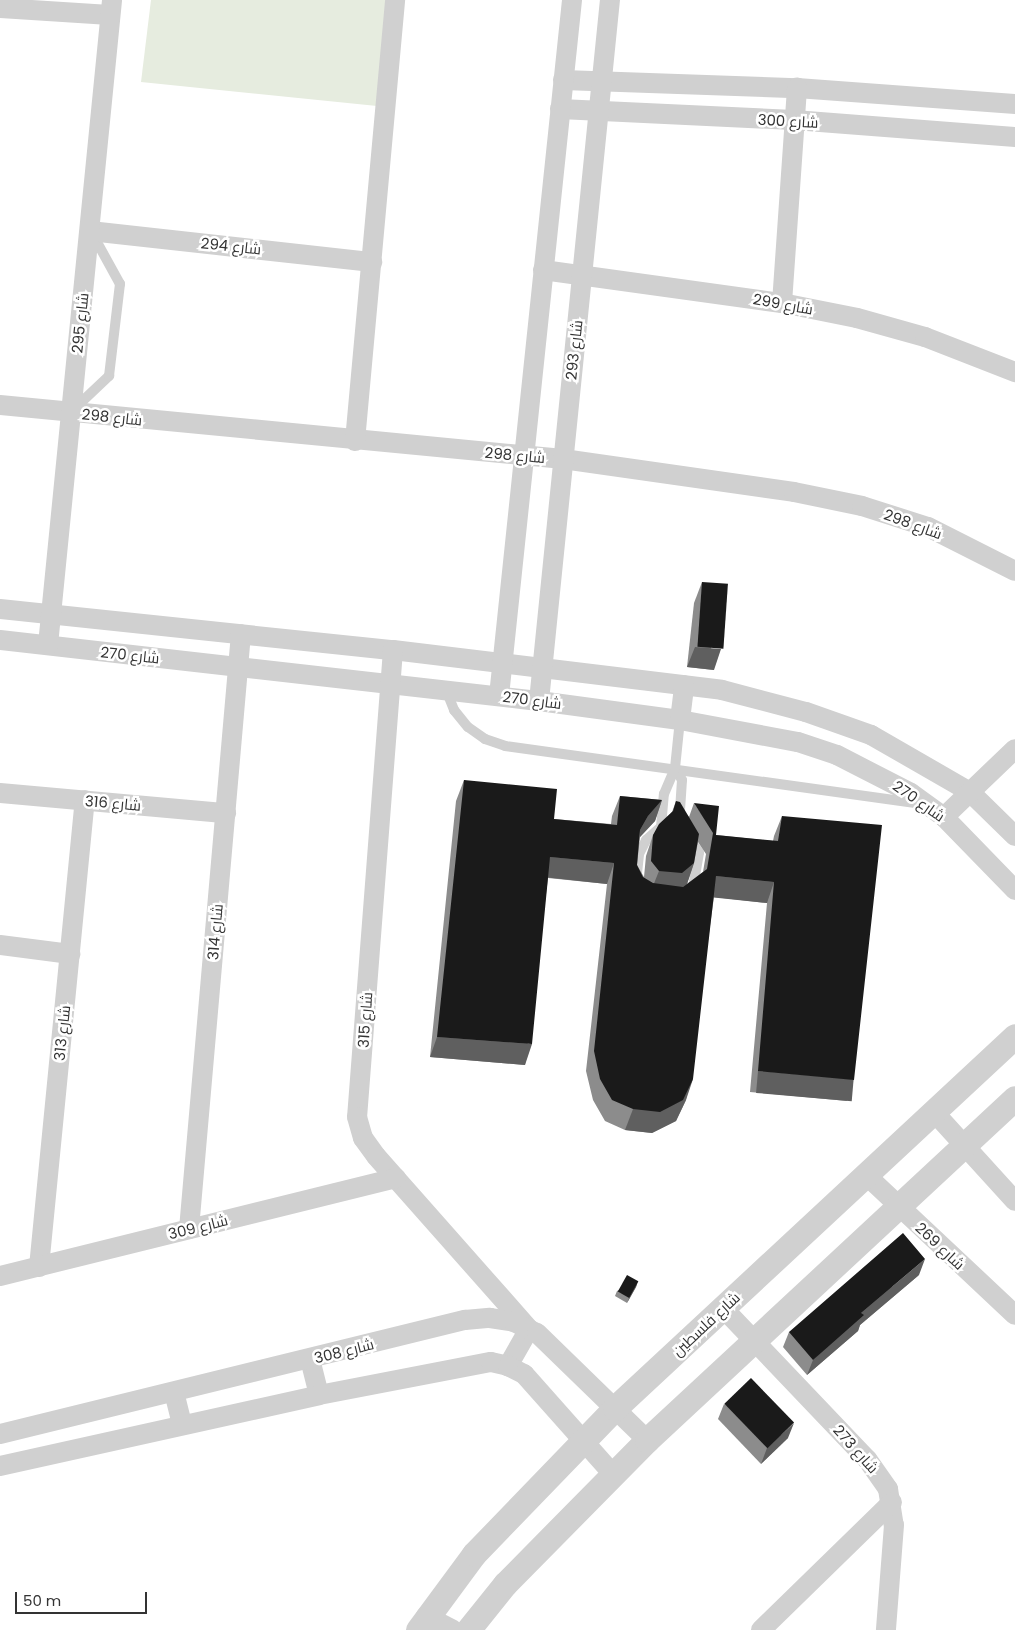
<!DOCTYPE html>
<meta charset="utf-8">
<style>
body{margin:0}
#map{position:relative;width:1015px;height:1630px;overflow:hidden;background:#fff;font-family:Poppins,Cairo,sans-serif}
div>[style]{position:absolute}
.green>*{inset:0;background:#e6ecdf}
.service>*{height:10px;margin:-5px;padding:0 5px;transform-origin:5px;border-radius:5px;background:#d0d0d0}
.minor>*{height:20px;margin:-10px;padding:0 10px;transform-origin:10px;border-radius:10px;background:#d0d0d0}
.tertiary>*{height:25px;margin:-12.5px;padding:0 12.5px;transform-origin:12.5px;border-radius:12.5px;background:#d0d0d0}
.wall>*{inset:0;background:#8c8c8c}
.shaded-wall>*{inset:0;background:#5f5f5f;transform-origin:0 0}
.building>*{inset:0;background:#1a1a1a;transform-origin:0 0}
span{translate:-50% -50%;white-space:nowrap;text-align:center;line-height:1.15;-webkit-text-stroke:5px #fff;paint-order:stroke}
.street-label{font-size:15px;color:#333}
.scale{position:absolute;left:15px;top:1592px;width:132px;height:22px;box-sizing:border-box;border:2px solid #333;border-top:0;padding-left:6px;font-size:15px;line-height:18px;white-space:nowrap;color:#333;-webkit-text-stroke:4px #fff;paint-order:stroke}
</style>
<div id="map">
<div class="green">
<div style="clip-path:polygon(151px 0,388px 0,377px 106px,141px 82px)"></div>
</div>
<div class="service">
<div style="left:73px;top:410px;width:50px;rotate:-43.4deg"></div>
<div style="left:109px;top:376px;width:93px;rotate:-83.2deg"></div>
<div style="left:120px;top:284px;width:58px;rotate:-118.8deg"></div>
<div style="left:446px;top:690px;width:22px;rotate:68deg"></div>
<div style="left:454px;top:710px;width:22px;rotate:51deg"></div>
<div style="left:468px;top:727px;width:21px;rotate:35deg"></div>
<div style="left:485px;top:739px;width:21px;rotate:19deg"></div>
<div style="left:505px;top:746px;width:416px;rotate:7.9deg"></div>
<div style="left:675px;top:768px;width:14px;rotate:60deg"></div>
<div style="left:682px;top:780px;width:45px;rotate:93.8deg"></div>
<div style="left:679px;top:825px;width:34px;rotate:54deg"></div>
<div style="left:699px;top:853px;width:36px;rotate:100deg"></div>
<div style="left:693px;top:888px;width:21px;rotate:143deg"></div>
<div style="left:676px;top:901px;width:27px;rotate:-174deg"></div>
<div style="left:649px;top:898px;width:11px;rotate:-146deg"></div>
<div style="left:640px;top:892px;width:10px;rotate:-114deg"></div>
<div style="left:636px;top:883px;width:29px;rotate:-84deg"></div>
<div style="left:639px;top:854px;width:16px;rotate:-63deg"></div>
<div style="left:646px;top:840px;width:20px;rotate:-41deg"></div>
<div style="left:661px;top:827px;width:33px;rotate:-85deg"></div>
<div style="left:664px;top:794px;width:28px;rotate:-67deg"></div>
<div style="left:675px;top:768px;width:48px;rotate:-84.1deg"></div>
</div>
<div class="minor">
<div style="left:0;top:8px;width:110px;rotate:3.6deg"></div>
<div style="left:563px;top:80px;width:234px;rotate:2deg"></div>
<div style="left:797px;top:88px;width:219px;rotate:4.2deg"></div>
<div style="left:560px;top:109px;width:234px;rotate:2.7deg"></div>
<div style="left:794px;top:120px;width:222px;rotate:4.4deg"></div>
<div style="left:90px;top:231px;width:284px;rotate:6.3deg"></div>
<div style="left:543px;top:270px;width:241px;rotate:7.9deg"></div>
<div style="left:782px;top:303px;width:76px;rotate:11.3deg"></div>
<div style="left:857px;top:318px;width:71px;rotate:15.6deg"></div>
<div style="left:925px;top:337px;width:97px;rotate:21.3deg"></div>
<div style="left:782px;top:303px;width:216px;rotate:-86deg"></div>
<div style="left:0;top:405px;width:566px;rotate:5.48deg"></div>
<div style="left:563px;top:459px;width:233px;rotate:8.1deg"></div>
<div style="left:794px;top:492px;width:69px;rotate:11.6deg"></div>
<div style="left:862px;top:506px;width:69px;rotate:17.7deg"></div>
<div style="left:928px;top:527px;width:97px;rotate:26.8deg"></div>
<div style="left:355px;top:441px;width:443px;rotate:-84.8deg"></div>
<div style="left:0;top:609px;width:395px;rotate:6deg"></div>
<div style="left:393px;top:650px;width:331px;rotate:6.9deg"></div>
<div style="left:722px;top:690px;width:87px;rotate:14.7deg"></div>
<div style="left:806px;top:712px;width:69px;rotate:19.5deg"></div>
<div style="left:871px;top:735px;width:114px;rotate:29.9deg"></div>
<div style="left:970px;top:792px;width:63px;rotate:44.4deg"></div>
<div style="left:0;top:640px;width:542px;rotate:6.46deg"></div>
<div style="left:539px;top:701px;width:142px;rotate:7.7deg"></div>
<div style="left:680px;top:720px;width:120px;rotate:10.6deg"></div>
<div style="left:798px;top:742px;width:41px;rotate:18.4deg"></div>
<div style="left:837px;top:755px;width:83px;rotate:27.2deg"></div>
<div style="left:911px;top:793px;width:41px;rotate:36deg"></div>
<div style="left:944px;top:817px;width:102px;rotate:45.8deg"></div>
<div style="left:48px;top:645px;width:648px;rotate:-84.33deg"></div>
<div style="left:393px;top:650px;width:468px;rotate:94.4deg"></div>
<div style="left:357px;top:1117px;width:22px;rotate:74deg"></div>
<div style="left:363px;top:1138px;width:22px;rotate:54deg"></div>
<div style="left:376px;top:1156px;width:231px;rotate:48.5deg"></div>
<div style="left:529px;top:1329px;width:43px;rotate:119.6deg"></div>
<div style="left:499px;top:696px;width:700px;rotate:-84.01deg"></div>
<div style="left:539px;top:701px;width:705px;rotate:-84.22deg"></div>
<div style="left:680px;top:720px;width:35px;rotate:-83deg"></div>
<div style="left:0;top:793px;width:227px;rotate:5.1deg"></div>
<div style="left:944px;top:817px;width:98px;rotate:-43.8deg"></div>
<div style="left:0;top:945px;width:71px;rotate:7.3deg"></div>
<div style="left:934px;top:1112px;width:120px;rotate:47.7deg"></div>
<div style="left:866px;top:1175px;width:204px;rotate:43.2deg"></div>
<div style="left:189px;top:1229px;width:597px;rotate:-85.01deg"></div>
<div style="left:39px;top:1267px;width:469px;rotate:-84.4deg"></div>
<div style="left:0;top:1276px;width:408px;rotate:-13.9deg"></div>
<div style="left:723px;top:1308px;width:209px;rotate:46.4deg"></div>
<div style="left:867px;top:1459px;width:37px;rotate:55deg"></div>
<div style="left:888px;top:1489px;width:36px;rotate:81deg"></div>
<div style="left:894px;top:1525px;width:105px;rotate:94.4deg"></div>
<div style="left:310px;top:1359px;width:37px;rotate:76deg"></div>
<div style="left:174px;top:1392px;width:34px;rotate:76deg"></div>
<div style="left:0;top:1434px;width:479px;rotate:-13.8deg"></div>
<div style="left:465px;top:1320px;width:25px;rotate:-5deg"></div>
<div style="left:490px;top:1318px;width:24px;rotate:9deg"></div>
<div style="left:514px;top:1322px;width:25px;rotate:26deg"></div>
<div style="left:537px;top:1333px;width:153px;rotate:44.2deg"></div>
<div style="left:0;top:1466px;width:327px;rotate:-12.5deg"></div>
<div style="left:319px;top:1395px;width:175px;rotate:-10.9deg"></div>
<div style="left:491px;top:1362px;width:17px;rotate:13deg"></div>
<div style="left:508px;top:1366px;width:18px;rotate:27deg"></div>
<div style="left:524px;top:1374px;width:132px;rotate:48.4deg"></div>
<div style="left:426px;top:1616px;width:30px;rotate:27deg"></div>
<div style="left:761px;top:1630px;width:183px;rotate:-44.3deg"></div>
</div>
<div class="tertiary">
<div style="left:418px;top:1630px;width:94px;rotate:-53.6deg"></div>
<div style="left:474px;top:1554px;width:203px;rotate:-46deg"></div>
<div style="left:615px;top:1408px;width:546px;rotate:-42.92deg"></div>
<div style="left:468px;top:1630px;width:59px;rotate:-51.2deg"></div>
<div style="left:505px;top:1584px;width:202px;rotate:-45.4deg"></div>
<div style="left:647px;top:1440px;width:502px;rotate:-42.9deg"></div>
</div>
<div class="wall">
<div style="clip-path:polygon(702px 582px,714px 670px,687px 667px,694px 603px)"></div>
<div style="clip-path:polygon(evenodd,464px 780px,554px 819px,611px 824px,612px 816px,620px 796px,662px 800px,655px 821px,640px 837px,637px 865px,644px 877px,646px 856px,653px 835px,672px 812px,676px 801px,689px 817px,694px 803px,716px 835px,773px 841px,774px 836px,782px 816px,847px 1101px,750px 1092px,767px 903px,714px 897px,686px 1100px,676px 1121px,652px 1133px,625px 1130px,605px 1121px,593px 1100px,586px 1071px,607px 884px,548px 878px,525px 1065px,430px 1057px,456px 801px,464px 780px,698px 842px,706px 854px,703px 872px,687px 884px,694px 863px,698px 842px)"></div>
<div style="clip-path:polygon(919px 1275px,860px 1325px,858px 1331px,807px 1375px,783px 1347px,789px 1332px)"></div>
<div style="clip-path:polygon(638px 1281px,636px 1287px,627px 1303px,615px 1296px,617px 1291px)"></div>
<div style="clip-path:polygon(724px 1404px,788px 1438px,761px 1464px,718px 1419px)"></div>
</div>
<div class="shaded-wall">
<div style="clip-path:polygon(695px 647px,721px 649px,714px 670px,687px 667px)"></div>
<div style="clip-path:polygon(662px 800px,655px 821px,640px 837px,640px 830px,648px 816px)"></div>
<div style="clip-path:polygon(550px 857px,614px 863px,607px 884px,543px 877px)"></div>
<div style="clip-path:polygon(694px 863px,687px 884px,674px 894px,651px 891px,659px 871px)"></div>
<div style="clip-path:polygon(716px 876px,774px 882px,767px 903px,709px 897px)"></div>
<div style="clip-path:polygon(437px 1037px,532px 1044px,525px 1065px,430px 1057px)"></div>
<div style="left:758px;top:1071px;width:96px;height:22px;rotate:5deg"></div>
<div style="clip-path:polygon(693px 1079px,686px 1100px,676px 1121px,652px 1133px,625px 1130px,633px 1109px)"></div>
<div style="clip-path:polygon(925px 1259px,919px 1275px,860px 1325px,858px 1331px,807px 1375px,813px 1360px,861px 1313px)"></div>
<div style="clip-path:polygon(638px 1281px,636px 1287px,627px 1303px,629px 1298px)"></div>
<div style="clip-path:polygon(794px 1423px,788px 1438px,761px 1464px,767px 1448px)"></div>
</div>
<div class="building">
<div style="left:702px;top:582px;width:26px;height:65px;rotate:4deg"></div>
<div style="clip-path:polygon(464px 780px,557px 789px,554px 819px,617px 825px,620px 796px,662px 800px,648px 816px,640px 830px,637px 865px,643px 877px,653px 883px,683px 887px,707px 869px,713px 833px,694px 803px,719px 806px,716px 835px,778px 841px,782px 816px,882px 825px,854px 1080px,758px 1071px,774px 882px,716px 876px,693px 1079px,683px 1100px,660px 1112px,633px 1109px,612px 1100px,600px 1079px,594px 1051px,614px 863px,550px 857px,532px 1044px,437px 1037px)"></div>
<div style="clip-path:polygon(676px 801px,680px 802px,699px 834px,694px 863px,682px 873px,659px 871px,651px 861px,653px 835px,659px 824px,673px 811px)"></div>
<div style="clip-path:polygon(903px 1233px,925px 1259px,861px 1313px,864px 1315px,813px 1360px,789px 1332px)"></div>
<div style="left:627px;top:1275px;width:13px;height:19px;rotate:29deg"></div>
<div style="left:751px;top:1378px;width:62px;height:37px;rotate:46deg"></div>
</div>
<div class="street-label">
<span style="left:788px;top:121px;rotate:3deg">شارع 300</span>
<span style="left:231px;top:246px;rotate:6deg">شارع 294</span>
<span style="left:783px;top:304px;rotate:10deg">شارع 299</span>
<span style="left:80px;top:323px;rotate:-84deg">شارع 295</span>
<span style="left:574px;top:350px;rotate:-84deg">شارع 293</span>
<span style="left:112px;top:417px;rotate:6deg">شارع 298</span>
<span style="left:515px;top:455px;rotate:5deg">شارع 298</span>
<span style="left:913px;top:524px;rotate:20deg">شارع 298</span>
<span style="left:130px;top:655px;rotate:6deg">شارع 270</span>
<span style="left:532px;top:700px;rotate:7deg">شارع 270</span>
<span style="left:919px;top:801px;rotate:35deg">شارع 270</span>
<span style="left:113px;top:803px;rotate:5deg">شارع 316</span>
<span style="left:215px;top:932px;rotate:-85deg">شارع 314</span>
<span style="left:365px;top:1020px;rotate:-86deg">شارع 315</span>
<span style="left:62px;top:1033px;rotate:-84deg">شارع 313</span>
<span style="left:198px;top:1227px;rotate:-14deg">شارع 309</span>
<span style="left:940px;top:1246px;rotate:43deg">شارع 269</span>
<span style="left:706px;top:1324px;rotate:-43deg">شارع فلسطين</span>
<span style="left:344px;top:1351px;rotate:-14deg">شارع 308</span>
<span style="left:856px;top:1449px;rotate:48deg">شارع 273</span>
</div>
<div class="scale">50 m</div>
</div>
